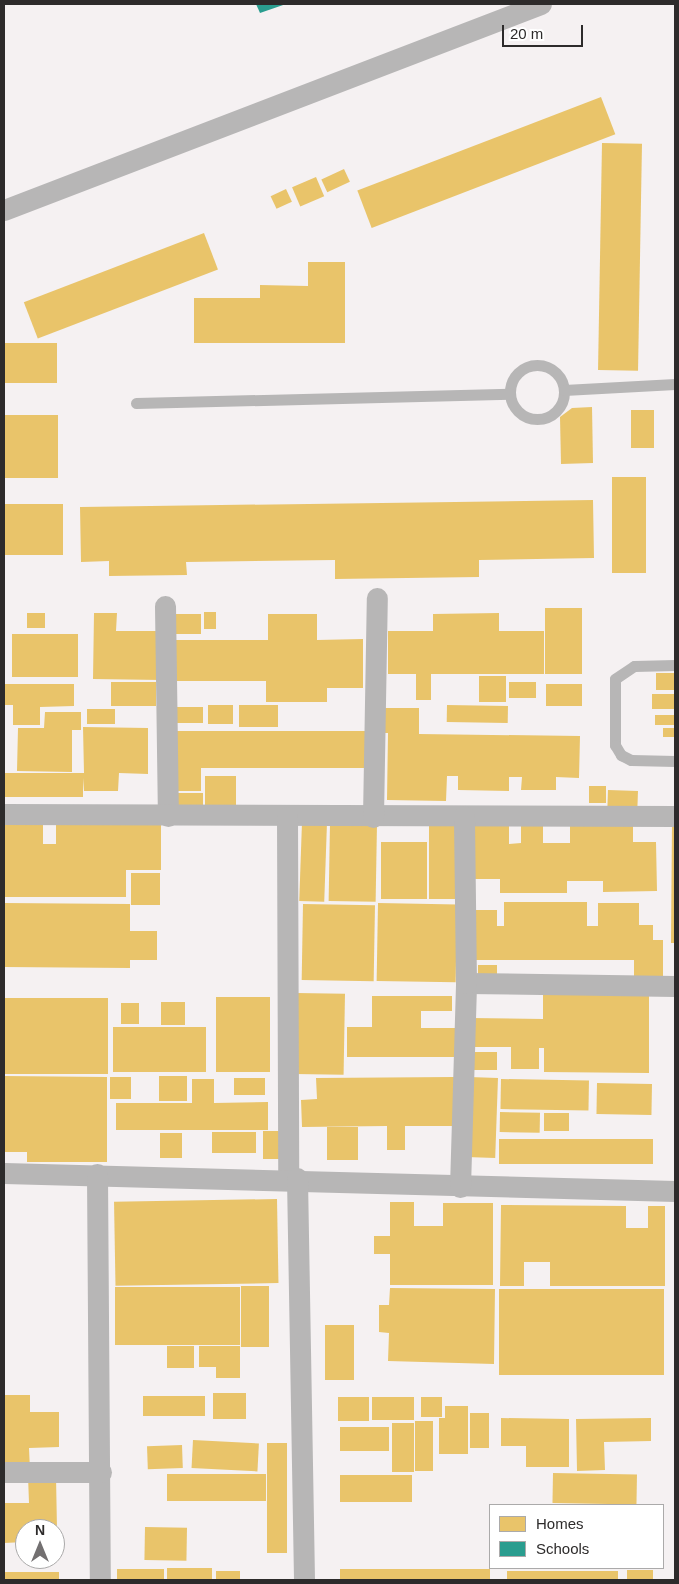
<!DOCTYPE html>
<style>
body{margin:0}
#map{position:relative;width:679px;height:1584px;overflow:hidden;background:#f5f1f2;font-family:Arial,sans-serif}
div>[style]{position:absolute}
.homes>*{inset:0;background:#e9c46a;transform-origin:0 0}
.schools>*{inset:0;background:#2a9d8f}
.service>*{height:11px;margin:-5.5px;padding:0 5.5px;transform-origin:5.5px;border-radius:5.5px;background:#b7b6b6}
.service>.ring{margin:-5.5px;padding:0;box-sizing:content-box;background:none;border:11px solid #b7b6b6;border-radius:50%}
.minor>*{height:21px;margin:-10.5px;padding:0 10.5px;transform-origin:10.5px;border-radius:10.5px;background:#b7b6b6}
span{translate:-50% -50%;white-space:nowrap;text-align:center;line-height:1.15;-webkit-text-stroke:5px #fff;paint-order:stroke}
.frame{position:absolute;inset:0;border:5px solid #2d2b2b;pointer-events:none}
.legend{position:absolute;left:489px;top:1504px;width:175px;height:65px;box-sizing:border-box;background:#fff;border:1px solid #abaaaa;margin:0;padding:6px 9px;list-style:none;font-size:15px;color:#2d2b2b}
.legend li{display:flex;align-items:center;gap:10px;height:25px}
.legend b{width:25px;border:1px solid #abaaaa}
.north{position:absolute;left:15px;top:1519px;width:50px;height:50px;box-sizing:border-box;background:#fff;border:1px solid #abaaaa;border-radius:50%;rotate:0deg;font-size:14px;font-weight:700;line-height:20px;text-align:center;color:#2d2b2b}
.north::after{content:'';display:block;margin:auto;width:18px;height:22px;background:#737071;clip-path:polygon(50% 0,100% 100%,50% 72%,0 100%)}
.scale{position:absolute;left:502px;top:25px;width:81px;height:22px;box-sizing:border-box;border:2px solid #2d2b2b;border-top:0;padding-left:6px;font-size:15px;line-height:18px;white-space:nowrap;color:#2d2b2b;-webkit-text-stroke:4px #fff;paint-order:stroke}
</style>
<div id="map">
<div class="homes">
<div style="left:601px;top:97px;width:40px;height:261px;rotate:69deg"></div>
<div style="left:602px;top:143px;width:40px;height:227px;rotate:1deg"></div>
<div style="left:344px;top:169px;width:14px;height:25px;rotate:65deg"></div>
<div style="left:316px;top:177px;width:21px;height:26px;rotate:67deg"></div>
<div style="left:286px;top:189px;width:14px;height:17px;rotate:65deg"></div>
<div style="left:204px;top:233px;width:39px;height:193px;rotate:69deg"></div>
<div style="clip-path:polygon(308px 262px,345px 262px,345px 343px,194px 343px,194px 298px,260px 298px,260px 285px,308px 286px)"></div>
<div style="left:4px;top:343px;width:53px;height:40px"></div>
<div style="clip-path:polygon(592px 407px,593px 463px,561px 464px,560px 417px,572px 408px)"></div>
<div style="left:631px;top:410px;width:23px;height:38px"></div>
<div style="left:4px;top:415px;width:54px;height:63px"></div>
<div style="left:612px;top:477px;width:34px;height:96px"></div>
<div style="clip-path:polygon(593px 500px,594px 558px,479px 560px,479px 577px,335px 579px,335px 560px,186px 562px,187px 575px,109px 576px,109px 561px,81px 562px,80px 507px)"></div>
<div style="left:4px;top:504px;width:59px;height:51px"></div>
<div style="left:545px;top:608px;width:37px;height:66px"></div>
<div style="left:204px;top:612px;width:12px;height:17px"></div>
<div style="left:27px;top:613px;width:18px;height:15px"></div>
<div style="clip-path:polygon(94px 613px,117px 613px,116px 631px,162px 631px,161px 680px,93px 679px)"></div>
<div style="clip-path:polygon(499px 613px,499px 631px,544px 631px,544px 674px,431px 674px,431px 700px,416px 700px,416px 674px,388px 674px,388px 631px,433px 631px,433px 614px)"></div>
<div style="left:171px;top:614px;width:30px;height:20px"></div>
<div style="clip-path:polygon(268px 614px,317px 614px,317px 640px,363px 639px,363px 688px,327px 688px,327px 702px,266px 702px,266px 681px,174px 681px,174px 640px,268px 640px)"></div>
<div style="left:12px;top:634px;width:66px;height:43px"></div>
<div style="left:656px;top:673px;width:18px;height:17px"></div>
<div style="left:479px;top:676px;width:27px;height:26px"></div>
<div style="left:111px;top:682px;width:45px;height:24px"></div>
<div style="left:509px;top:682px;width:27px;height:16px"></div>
<div style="clip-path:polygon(4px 684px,74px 684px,74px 706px,40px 707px,40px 725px,13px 725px,13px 705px,4px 705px)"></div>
<div style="left:546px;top:684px;width:36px;height:22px"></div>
<div style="left:652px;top:694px;width:22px;height:15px"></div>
<div style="left:208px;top:705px;width:25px;height:19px"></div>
<div style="left:278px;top:705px;width:22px;height:39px;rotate:90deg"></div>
<div style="left:447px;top:705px;width:61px;height:17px;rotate:1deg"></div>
<div style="left:173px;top:707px;width:30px;height:16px"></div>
<div style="clip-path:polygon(383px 708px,419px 708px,419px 734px,580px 736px,579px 778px,556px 777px,556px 790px,521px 790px,522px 777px,509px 777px,509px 791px,458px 790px,458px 776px,447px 776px,446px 801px,387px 800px,388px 733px,383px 733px)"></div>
<div style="left:87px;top:709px;width:28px;height:15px"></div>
<div style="clip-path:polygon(45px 712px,81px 712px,81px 730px,72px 730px,72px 772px,17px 771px,18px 728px,44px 728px)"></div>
<div style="left:655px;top:715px;width:19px;height:10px"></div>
<div style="clip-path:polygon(83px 727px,148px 728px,148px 774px,119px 773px,118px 791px,84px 791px,83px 778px,83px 797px,4px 797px,4px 773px,84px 773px)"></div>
<div style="left:663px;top:728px;width:12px;height:9px"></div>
<div style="clip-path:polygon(171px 731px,371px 731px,371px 768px,201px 768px,201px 791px,172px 791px)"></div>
<div style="left:205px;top:776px;width:31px;height:31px"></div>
<div style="left:589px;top:786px;width:17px;height:17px"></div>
<div style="left:608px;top:790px;width:30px;height:21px;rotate:2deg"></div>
<div style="left:170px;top:793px;width:33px;height:17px"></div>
<div style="clip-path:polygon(672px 820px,675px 820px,675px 943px,671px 943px)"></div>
<div style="left:429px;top:821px;width:29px;height:78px"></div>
<div style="clip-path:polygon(509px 821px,509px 844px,521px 843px,521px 824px,543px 824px,543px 843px,570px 843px,570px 824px,633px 824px,633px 842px,656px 842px,657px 891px,603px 892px,603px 881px,567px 881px,567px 893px,500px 893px,500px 879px,470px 879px,469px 822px)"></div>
<div style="clip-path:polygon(56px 822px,161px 822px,161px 870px,126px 870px,126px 897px,4px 897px,4px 823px,43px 823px,43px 844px,56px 844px)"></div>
<div style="left:302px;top:822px;width:25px;height:79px;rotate:2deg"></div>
<div style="left:330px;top:823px;width:47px;height:78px;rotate:1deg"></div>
<div style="left:381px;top:842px;width:46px;height:57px"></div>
<div style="left:131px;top:873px;width:29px;height:32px"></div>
<div style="clip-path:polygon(504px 902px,587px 902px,587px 926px,598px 926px,598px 903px,639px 903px,639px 925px,653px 925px,653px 940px,663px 940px,663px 976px,634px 976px,634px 960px,471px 960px,470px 910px,497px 910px,497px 926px,504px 926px)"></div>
<div style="clip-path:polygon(4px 903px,130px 904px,130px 931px,157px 931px,157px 960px,130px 960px,130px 968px,4px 967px)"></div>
<div style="left:378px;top:903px;width:79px;height:78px;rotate:1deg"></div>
<div style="left:303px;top:904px;width:72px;height:76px;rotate:1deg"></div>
<div style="left:478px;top:965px;width:19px;height:13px"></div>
<div style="left:296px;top:993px;width:49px;height:81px;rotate:1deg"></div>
<div style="clip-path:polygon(543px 993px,649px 994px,649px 1073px,544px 1072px,544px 1048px,539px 1048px,539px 1069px,511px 1069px,511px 1047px,470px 1047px,470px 1018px,543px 1019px)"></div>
<div style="clip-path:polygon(372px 996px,452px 996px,452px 1011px,421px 1011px,421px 1028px,457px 1028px,457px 1057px,347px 1057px,347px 1027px,372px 1027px)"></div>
<div style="left:216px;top:997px;width:54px;height:75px"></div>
<div style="left:4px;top:998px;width:104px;height:76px"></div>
<div style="left:161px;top:1002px;width:24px;height:23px"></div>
<div style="left:121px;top:1003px;width:18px;height:21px"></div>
<div style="left:113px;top:1027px;width:93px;height:45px"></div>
<div style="left:470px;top:1052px;width:27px;height:18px"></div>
<div style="clip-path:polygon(4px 1076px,107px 1077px,107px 1162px,27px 1162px,27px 1152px,4px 1152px)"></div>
<div style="left:159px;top:1076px;width:28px;height:25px"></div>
<div style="left:110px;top:1077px;width:21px;height:22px"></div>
<div style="clip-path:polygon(454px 1077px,454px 1126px,405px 1126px,405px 1150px,387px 1150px,387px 1126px,302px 1127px,301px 1100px,317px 1099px,316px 1078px)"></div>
<div style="left:469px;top:1077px;width:29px;height:80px;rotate:2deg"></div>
<div style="left:234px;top:1078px;width:31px;height:17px"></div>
<div style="clip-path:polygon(192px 1079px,214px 1079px,214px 1103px,268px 1102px,268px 1130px,116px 1130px,116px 1103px,192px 1103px)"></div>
<div style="left:501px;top:1079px;width:88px;height:30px;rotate:1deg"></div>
<div style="left:597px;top:1083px;width:55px;height:31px;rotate:1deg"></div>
<div style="left:500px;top:1112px;width:40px;height:20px;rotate:1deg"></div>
<div style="left:544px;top:1113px;width:25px;height:18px"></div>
<div style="left:327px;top:1127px;width:31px;height:33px"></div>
<div style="left:263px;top:1131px;width:17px;height:28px"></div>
<div style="left:212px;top:1132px;width:44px;height:21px"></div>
<div style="left:160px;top:1133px;width:22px;height:25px"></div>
<div style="left:499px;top:1139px;width:154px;height:25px"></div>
<div style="left:277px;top:1199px;width:84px;height:163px;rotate:89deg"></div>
<div style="clip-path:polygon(390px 1202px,414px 1202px,414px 1226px,443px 1226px,443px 1203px,493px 1203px,493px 1285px,390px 1285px,390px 1254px,374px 1254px,374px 1236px,390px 1236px)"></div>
<div style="clip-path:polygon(501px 1205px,626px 1206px,626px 1228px,648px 1228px,648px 1206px,665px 1206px,665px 1286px,550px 1286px,550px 1262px,524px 1262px,524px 1286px,500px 1286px)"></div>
<div style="left:241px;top:1286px;width:28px;height:61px"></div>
<div style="left:115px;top:1287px;width:125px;height:58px"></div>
<div style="clip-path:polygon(390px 1288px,495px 1289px,494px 1364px,388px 1361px,389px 1333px,379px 1332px,379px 1305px,389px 1305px)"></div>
<div style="left:499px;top:1289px;width:165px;height:86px"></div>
<div style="left:325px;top:1325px;width:29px;height:55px"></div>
<div style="left:167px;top:1346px;width:27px;height:22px"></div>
<div style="clip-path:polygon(199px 1346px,240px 1346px,240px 1378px,216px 1378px,216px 1367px,199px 1367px)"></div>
<div style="left:246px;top:1393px;width:26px;height:33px;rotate:90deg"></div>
<div style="clip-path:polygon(4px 1395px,30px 1395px,30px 1412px,59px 1412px,59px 1447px,29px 1448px,30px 1470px,4px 1470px)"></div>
<div style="left:205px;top:1396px;width:20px;height:62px;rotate:90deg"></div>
<div style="left:338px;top:1397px;width:31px;height:24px"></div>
<div style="left:414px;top:1397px;width:23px;height:42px;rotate:90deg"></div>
<div style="left:442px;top:1397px;width:20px;height:21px;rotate:90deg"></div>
<div style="clip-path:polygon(445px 1406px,468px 1406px,468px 1454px,439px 1454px,439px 1418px,445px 1418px)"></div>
<div style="left:470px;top:1413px;width:19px;height:35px"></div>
<div style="clip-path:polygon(501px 1418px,569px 1419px,569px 1467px,526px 1467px,526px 1446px,501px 1446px)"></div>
<div style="clip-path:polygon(651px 1418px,651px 1441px,604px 1442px,605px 1470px,577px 1471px,576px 1419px)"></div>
<div style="left:415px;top:1421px;width:18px;height:50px"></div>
<div style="left:392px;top:1423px;width:22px;height:49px"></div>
<div style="left:340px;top:1427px;width:49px;height:24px"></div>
<div style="left:193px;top:1440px;width:66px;height:28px;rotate:3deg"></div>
<div style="left:267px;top:1443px;width:20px;height:110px"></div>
<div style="left:182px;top:1445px;width:23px;height:35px;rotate:88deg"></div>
<div style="left:553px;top:1473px;width:84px;height:30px;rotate:1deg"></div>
<div style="left:266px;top:1474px;width:27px;height:99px;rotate:90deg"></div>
<div style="left:340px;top:1475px;width:72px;height:27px"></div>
<div style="clip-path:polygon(28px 1476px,56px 1476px,57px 1529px,25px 1529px,25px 1542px,4px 1543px,4px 1503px,29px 1503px)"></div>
<div style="left:145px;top:1527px;width:42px;height:33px;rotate:1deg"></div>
<div style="left:167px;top:1568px;width:45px;height:12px"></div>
<div style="left:117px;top:1569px;width:47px;height:11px"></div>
<div style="left:340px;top:1569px;width:150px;height:11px"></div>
<div style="left:627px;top:1570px;width:26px;height:10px"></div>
<div style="left:216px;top:1571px;width:24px;height:9px"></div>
<div style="left:618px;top:1571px;width:9px;height:111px;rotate:90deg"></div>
<div style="left:4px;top:1572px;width:55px;height:8px"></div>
</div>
<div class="schools">
<div style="clip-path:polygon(256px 4px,286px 4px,260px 13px)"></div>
</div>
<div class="service">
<div class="ring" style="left:510px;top:365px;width:43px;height:43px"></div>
<div style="left:564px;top:390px;width:111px;rotate:-3.1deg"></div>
<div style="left:136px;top:403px;width:374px;rotate:-1.4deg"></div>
<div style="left:675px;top:665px;width:41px;rotate:178.6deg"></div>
<div style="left:634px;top:666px;width:23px;rotate:146deg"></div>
<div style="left:615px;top:679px;width:66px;rotate:90deg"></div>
<div style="left:615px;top:745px;width:12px;rotate:59deg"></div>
<div style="left:621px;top:755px;width:11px;rotate:27deg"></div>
<div style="left:631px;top:760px;width:44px;rotate:1.3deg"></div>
</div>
<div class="minor">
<div style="left:4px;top:210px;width:575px;rotate:-20.99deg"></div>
<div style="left:165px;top:606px;width:210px;rotate:89.2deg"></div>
<div style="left:4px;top:814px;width:671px;rotate:0.17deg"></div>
<div style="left:287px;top:817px;width:362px;rotate:89.8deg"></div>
<div style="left:373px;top:817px;width:219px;rotate:-89deg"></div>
<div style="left:466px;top:983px;width:209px;rotate:0.8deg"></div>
<div style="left:4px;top:1173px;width:671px;rotate:1.54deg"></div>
<div style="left:97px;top:1174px;width:406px;rotate:89.6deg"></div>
<div style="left:297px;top:1178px;width:402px;rotate:89deg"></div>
<div style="left:460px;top:1187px;width:204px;rotate:-88.3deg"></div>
<div style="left:466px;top:983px;width:167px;rotate:-90.7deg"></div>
<div style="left:4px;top:1472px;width:97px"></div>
</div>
<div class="frame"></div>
<ul class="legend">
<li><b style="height:14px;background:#e9c46a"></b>Homes</li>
<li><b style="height:14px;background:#2a9d8f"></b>Schools</li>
</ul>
<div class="north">N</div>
<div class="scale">20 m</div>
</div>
